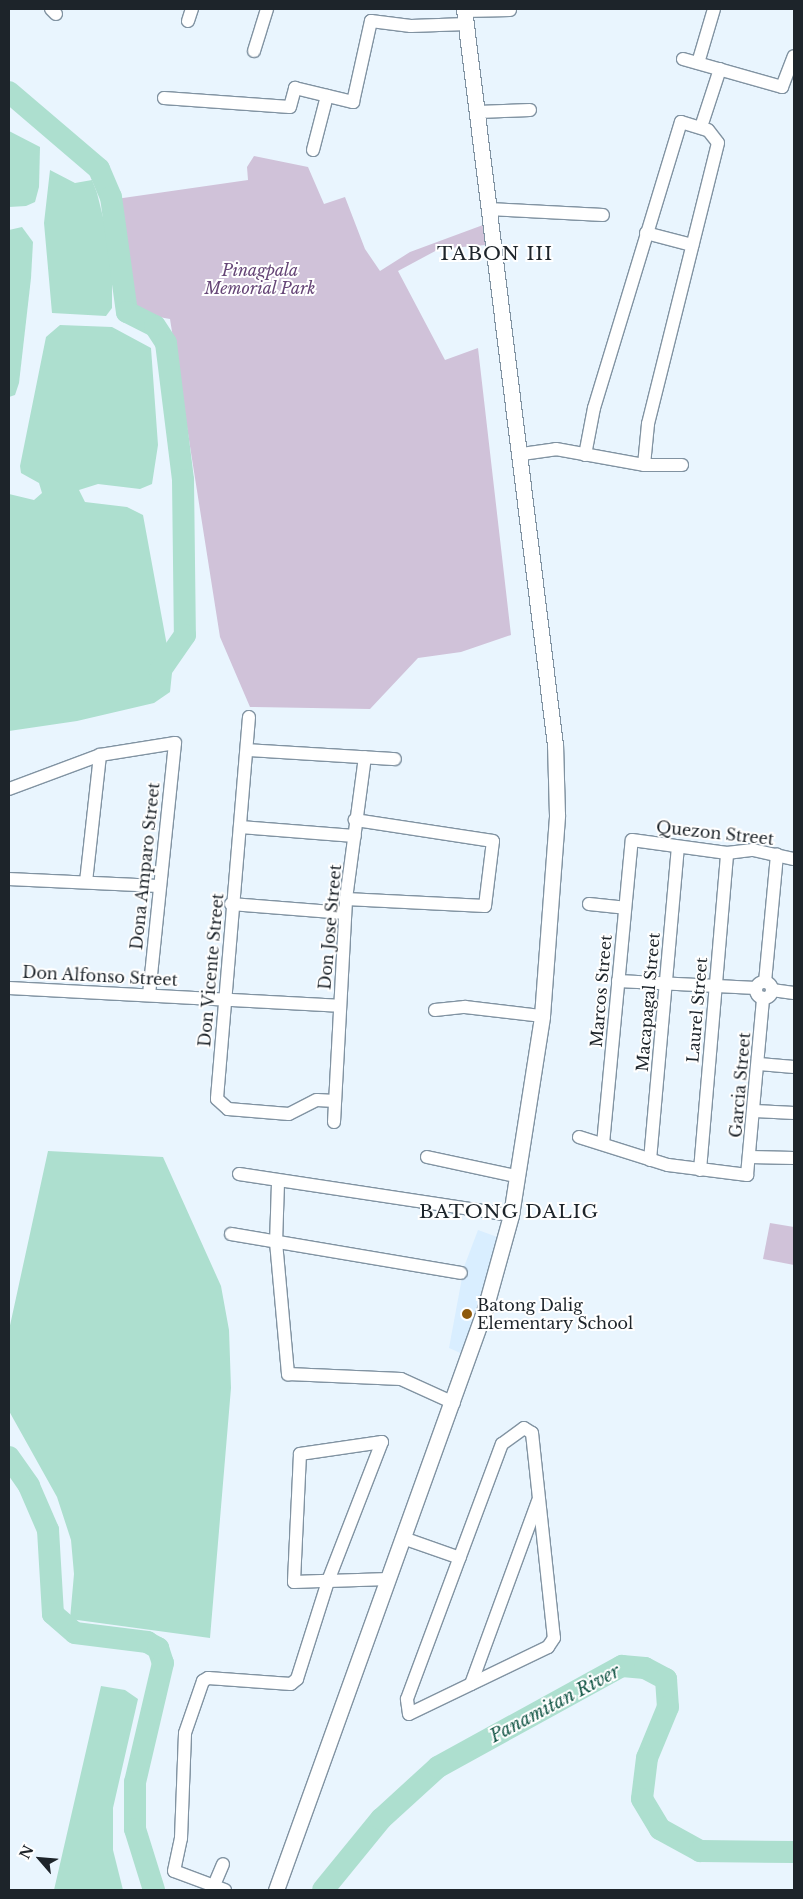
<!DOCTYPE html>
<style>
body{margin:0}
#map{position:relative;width:803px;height:1899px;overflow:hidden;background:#e9f5fe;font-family:"Libre Baskerville",serif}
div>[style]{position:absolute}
.built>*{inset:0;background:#d9eeff}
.green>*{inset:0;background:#d0c2d9}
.water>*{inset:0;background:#addfcf}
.river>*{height:22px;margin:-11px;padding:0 11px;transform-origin:11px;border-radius:11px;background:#addfcf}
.roads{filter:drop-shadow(1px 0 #8193a2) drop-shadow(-1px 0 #8193a2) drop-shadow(0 1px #8193a2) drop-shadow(0 -1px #8193a2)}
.minor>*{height:12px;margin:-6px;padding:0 6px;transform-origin:6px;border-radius:6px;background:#fff}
.minor>.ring{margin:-6px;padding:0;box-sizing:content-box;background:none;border:12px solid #fff;border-radius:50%}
.tertiary>*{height:15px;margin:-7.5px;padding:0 7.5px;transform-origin:7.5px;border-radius:7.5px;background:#fff}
.dots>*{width:14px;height:14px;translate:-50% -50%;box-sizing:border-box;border:2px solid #fff;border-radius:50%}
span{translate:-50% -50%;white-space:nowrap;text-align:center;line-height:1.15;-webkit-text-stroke:4px #fff;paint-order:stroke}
.park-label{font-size:16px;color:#664677;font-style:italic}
.street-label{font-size:16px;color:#1d242a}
.poi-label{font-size:16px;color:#1d242a}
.left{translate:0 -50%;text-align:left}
.water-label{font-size:18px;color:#135646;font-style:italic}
.quarter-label{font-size:19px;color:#1d242a;letter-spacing:1px}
.frame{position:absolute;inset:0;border:10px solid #1d242a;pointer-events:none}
.north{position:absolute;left:15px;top:1834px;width:50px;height:50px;-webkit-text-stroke:4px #fff;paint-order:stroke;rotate:297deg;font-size:14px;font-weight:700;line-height:20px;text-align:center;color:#1d242a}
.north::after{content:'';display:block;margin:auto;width:18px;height:22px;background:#1d242a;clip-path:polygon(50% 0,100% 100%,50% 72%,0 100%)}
</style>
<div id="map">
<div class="built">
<div style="clip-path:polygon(478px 1230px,500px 1238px,465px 1355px,449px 1348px,464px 1267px)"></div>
</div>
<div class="green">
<div style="clip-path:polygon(254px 156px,308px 167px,324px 204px,345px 197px,365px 249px,380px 271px,410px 252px,483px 225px,486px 245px,439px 249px,398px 271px,445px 360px,478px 348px,511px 635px,461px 652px,418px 658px,370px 709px,250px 707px,220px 637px,170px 319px,132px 312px,116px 199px,248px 180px,247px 167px)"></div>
<div style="clip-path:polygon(770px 1223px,794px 1227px,794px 1265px,763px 1259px)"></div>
</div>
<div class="water">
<div style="clip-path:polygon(9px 131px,40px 147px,39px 187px,35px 202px,26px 206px,9px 207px)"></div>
<div style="clip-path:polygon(50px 170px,75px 183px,92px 180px,97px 193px,112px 253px,112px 308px,106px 316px,52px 313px,44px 223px)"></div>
<div style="clip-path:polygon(22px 227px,33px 242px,31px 278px,19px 383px,15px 395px,9px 397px,9px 230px)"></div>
<div style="clip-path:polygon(60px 325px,112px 327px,151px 348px,158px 445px,152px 484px,140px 489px,98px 484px,79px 490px,85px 502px,127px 507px,143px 515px,172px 673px,170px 692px,154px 703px,77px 721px,9px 731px,9px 494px,34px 500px,42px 493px,39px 483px,21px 473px,20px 466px,46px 337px)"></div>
<div style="clip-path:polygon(48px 1151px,163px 1157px,221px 1286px,229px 1330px,231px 1388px,210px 1638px,70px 1619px,74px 1574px,71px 1540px,57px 1497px,9px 1411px,9px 1330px)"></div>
<div style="clip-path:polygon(101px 1686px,125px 1690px,138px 1699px,113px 1808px,113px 1850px,123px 1890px,54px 1890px)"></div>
</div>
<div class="river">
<div style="left:9px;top:92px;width:118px;rotate:40.5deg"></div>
<div style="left:99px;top:169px;width:30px;rotate:67deg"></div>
<div style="left:111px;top:197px;width:116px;rotate:82.1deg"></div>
<div style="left:127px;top:312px;width:31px;rotate:27deg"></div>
<div style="left:155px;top:326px;width:20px;rotate:57deg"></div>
<div style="left:166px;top:343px;width:138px;rotate:82.9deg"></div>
<div style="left:183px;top:480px;width:155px;rotate:89.3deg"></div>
<div style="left:185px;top:635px;width:44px;rotate:124.8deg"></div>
<div style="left:9px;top:1457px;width:35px;rotate:55deg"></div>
<div style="left:29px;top:1486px;width:48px;rotate:66.6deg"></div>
<div style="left:48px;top:1530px;width:84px;rotate:86.6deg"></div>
<div style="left:53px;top:1614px;width:29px;rotate:41deg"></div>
<div style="left:75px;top:1633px;width:73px;rotate:7.1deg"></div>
<div style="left:147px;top:1642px;width:13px;rotate:29deg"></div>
<div style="left:158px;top:1648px;width:16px;rotate:72deg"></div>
<div style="left:163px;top:1663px;width:122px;rotate:103.2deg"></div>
<div style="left:135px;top:1782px;width:47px;rotate:90deg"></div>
<div style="left:135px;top:1829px;width:64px;rotate:72.7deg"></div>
<div style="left:323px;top:1890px;width:92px;rotate:-50.8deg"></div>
<div style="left:381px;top:1819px;width:77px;rotate:-42.4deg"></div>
<div style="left:438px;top:1767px;width:210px;rotate:-28.8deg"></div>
<div style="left:622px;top:1666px;width:23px;rotate:5deg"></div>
<div style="left:645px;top:1668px;width:24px;rotate:28deg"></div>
<div style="left:666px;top:1679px;width:28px;rotate:86deg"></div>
<div style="left:668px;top:1707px;width:55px;rotate:112.4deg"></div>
<div style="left:647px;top:1758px;width:41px;rotate:97deg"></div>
<div style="left:642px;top:1799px;width:35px;rotate:59deg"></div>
<div style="left:660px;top:1829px;width:46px;rotate:28.8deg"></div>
<div style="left:700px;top:1851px;width:94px;rotate:0.6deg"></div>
</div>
<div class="roads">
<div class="minor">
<div style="left:51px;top:9px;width:7px;rotate:45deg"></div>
<div style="left:464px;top:11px;width:46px;rotate:-1.2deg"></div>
<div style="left:188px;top:21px;width:13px;rotate:-72deg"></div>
<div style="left:254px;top:51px;width:44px;rotate:-72.8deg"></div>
<div style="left:683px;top:59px;width:103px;rotate:15.8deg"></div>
<div style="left:782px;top:87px;width:33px;rotate:-69deg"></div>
<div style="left:698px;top:63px;width:56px;rotate:-73.5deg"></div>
<div style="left:164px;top:98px;width:126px;rotate:4.1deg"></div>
<div style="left:290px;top:107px;width:20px;rotate:-75deg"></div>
<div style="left:295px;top:88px;width:60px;rotate:13.6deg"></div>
<div style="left:353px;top:102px;width:83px;rotate:-77.5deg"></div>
<div style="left:371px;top:21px;width:40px;rotate:7.1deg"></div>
<div style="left:411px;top:26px;width:56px;rotate:-2deg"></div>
<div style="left:478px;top:112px;width:52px;rotate:-2.2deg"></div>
<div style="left:701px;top:127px;width:61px;rotate:-71.9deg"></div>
<div style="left:313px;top:150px;width:56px;rotate:-75.5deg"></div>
<div style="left:489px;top:209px;width:114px;rotate:3deg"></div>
<div style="left:646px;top:233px;width:48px;rotate:14.6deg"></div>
<div style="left:522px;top:454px;width:34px;rotate:-8deg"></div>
<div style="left:556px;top:449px;width:89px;rotate:10.3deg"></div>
<div style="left:644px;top:465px;width:38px"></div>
<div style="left:585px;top:455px;width:48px;rotate:-79.2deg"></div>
<div style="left:594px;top:408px;width:299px;rotate:-73.1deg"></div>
<div style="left:681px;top:122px;width:28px;rotate:17deg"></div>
<div style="left:708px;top:130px;width:16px;rotate:52deg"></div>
<div style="left:718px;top:143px;width:290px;rotate:104deg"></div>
<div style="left:648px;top:424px;width:41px;rotate:95.6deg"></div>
<div style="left:249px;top:717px;width:383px;rotate:94.8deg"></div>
<div style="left:217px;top:1099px;width:15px;rotate:42deg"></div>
<div style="left:228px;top:1109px;width:61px;rotate:4.7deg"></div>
<div style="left:289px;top:1114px;width:31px;rotate:-27deg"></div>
<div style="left:317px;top:1100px;width:18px;rotate:3deg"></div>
<div style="left:247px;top:750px;width:148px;rotate:3.5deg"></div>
<div style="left:9px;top:789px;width:97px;rotate:-20.5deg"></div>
<div style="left:100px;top:755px;width:76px;rotate:-9.1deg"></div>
<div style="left:175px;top:743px;width:251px;rotate:95.9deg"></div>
<div style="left:240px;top:827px;width:115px;rotate:4.5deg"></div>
<div style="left:9px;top:879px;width:149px;rotate:2.7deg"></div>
<div style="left:86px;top:882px;width:128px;rotate:-83.7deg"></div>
<div style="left:346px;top:899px;width:139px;rotate:2.9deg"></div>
<div style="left:485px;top:906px;width:65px;rotate:-83deg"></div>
<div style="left:493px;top:841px;width:140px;rotate:-171.3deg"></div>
<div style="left:231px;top:904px;width:114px;rotate:4.5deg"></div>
<div style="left:589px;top:904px;width:36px;rotate:6deg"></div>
<div style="left:618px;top:981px;width:138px;rotate:2.9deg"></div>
<div class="ring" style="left:756px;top:982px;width:4px;height:4px"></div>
<div style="left:765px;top:982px;width:128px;rotate:-84.6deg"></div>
<div style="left:9px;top:988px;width:330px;rotate:3.1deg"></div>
<div style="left:772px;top:990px;width:22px;rotate:8deg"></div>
<div style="left:435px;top:1010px;width:30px;rotate:-6deg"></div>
<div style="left:465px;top:1007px;width:78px;rotate:6.7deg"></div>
<div style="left:759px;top:1064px;width:35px;rotate:5deg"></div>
<div style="left:755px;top:1111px;width:39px;rotate:3deg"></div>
<div style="left:334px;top:1122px;width:223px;rotate:-86.9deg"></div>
<div style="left:346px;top:899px;width:143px;rotate:-82.4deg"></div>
<div style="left:579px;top:1137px;width:93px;rotate:17.5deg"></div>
<div style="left:668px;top:1165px;width:80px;rotate:7.2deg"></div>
<div style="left:747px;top:1175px;width:178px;rotate:-84.8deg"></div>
<div style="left:603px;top:1144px;width:305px;rotate:-84.6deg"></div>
<div style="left:632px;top:840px;width:96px;rotate:7.8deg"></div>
<div style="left:727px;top:853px;width:26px;rotate:-7deg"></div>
<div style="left:753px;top:850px;width:42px;rotate:12.4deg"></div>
<div style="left:427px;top:1157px;width:91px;rotate:12.1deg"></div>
<div style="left:750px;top:1157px;width:44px;rotate:1.3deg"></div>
<div style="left:650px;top:1160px;width:314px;rotate:-84.9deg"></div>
<div style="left:700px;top:1170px;width:318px;rotate:-85.1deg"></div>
<div style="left:239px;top:1174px;width:275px;rotate:8.6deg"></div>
<div style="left:278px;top:1183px;width:59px;rotate:91.9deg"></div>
<div style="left:276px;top:1242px;width:133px;rotate:84.8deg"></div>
<div style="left:288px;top:1374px;width:113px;rotate:2.5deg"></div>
<div style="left:401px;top:1379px;width:58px;rotate:24.4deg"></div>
<div style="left:231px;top:1234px;width:233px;rotate:9.6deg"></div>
<div style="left:524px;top:1428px;width:9px;rotate:32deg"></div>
<div style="left:532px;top:1433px;width:206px;rotate:83.9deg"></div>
<div style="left:554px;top:1638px;width:11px;rotate:124deg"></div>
<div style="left:548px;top:1647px;width:154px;rotate:154.3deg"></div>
<div style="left:409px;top:1714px;width:15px;rotate:-98deg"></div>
<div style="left:407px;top:1699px;width:272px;rotate:-69.6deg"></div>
<div style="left:502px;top:1444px;width:27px;rotate:-36deg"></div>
<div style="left:403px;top:1538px;width:60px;rotate:19.3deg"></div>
<div style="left:471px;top:1684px;width:195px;rotate:-69.9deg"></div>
<div style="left:212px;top:1890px;width:28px;rotate:-67deg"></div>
<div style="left:225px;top:1890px;width:54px;rotate:-159.6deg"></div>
<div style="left:174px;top:1871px;width:34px;rotate:-78deg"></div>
<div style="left:181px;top:1838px;width:105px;rotate:-87.8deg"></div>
<div style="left:185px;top:1733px;width:55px;rotate:-70.9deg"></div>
<div style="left:203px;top:1681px;width:6px;rotate:-31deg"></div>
<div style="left:208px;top:1678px;width:83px;rotate:4.1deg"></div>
<div style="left:291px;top:1684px;width:8px;rotate:-40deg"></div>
<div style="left:297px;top:1679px;width:103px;rotate:-72.4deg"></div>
<div style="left:328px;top:1581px;width:149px;rotate:-68.8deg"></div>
<div style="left:382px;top:1442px;width:83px;rotate:171.7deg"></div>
<div style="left:300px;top:1454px;width:128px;rotate:92.7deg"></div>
<div style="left:294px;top:1582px;width:34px;rotate:-2deg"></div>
<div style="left:328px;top:1581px;width:61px;rotate:-1.9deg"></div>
</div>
<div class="tertiary">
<div style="left:276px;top:1890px;width:617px;rotate:-70.22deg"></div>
<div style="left:485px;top:1309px;width:98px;rotate:-74.5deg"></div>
<div style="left:511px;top:1215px;width:201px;rotate:-81.1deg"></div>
<div style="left:542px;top:1016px;width:202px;rotate:-85.7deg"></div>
<div style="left:557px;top:815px;width:70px;rotate:-91.6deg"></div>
<div style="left:555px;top:745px;width:742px;rotate:-97.05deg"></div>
</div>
</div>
<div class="dots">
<div style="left:467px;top:1314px;background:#8e590b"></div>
</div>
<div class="park-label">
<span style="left:260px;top:279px">Pinagpala<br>Memorial Park</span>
</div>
<div class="street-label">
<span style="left:715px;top:833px;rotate:6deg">Quezon Street</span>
<span style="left:145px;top:866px;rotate:-84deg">Dona Amparo Street</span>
<span style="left:330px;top:927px;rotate:-85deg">Don Jose Street</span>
<span style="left:211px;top:970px;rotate:-85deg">Don Vicente Street</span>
<span style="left:100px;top:976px;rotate:3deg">Don Alfonso Street</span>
<span style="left:601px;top:991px;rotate:-85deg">Marcos Street</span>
<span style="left:648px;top:1002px;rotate:-85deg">Macapagal Street</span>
<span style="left:697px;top:1010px;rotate:-85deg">Laurel Street</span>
<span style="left:740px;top:1085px;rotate:-85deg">Garcia Street</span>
</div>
<div class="poi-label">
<span class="left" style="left:477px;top:1314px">Batong Dalig<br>Elementary School</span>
</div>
<div class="water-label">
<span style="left:555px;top:1704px;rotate:-28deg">Panamitan River</span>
</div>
<div class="quarter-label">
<span style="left:495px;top:254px">TABON III</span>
<span style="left:509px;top:1212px">BATONG DALIG</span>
</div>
<div class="frame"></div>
<div class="north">N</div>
</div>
